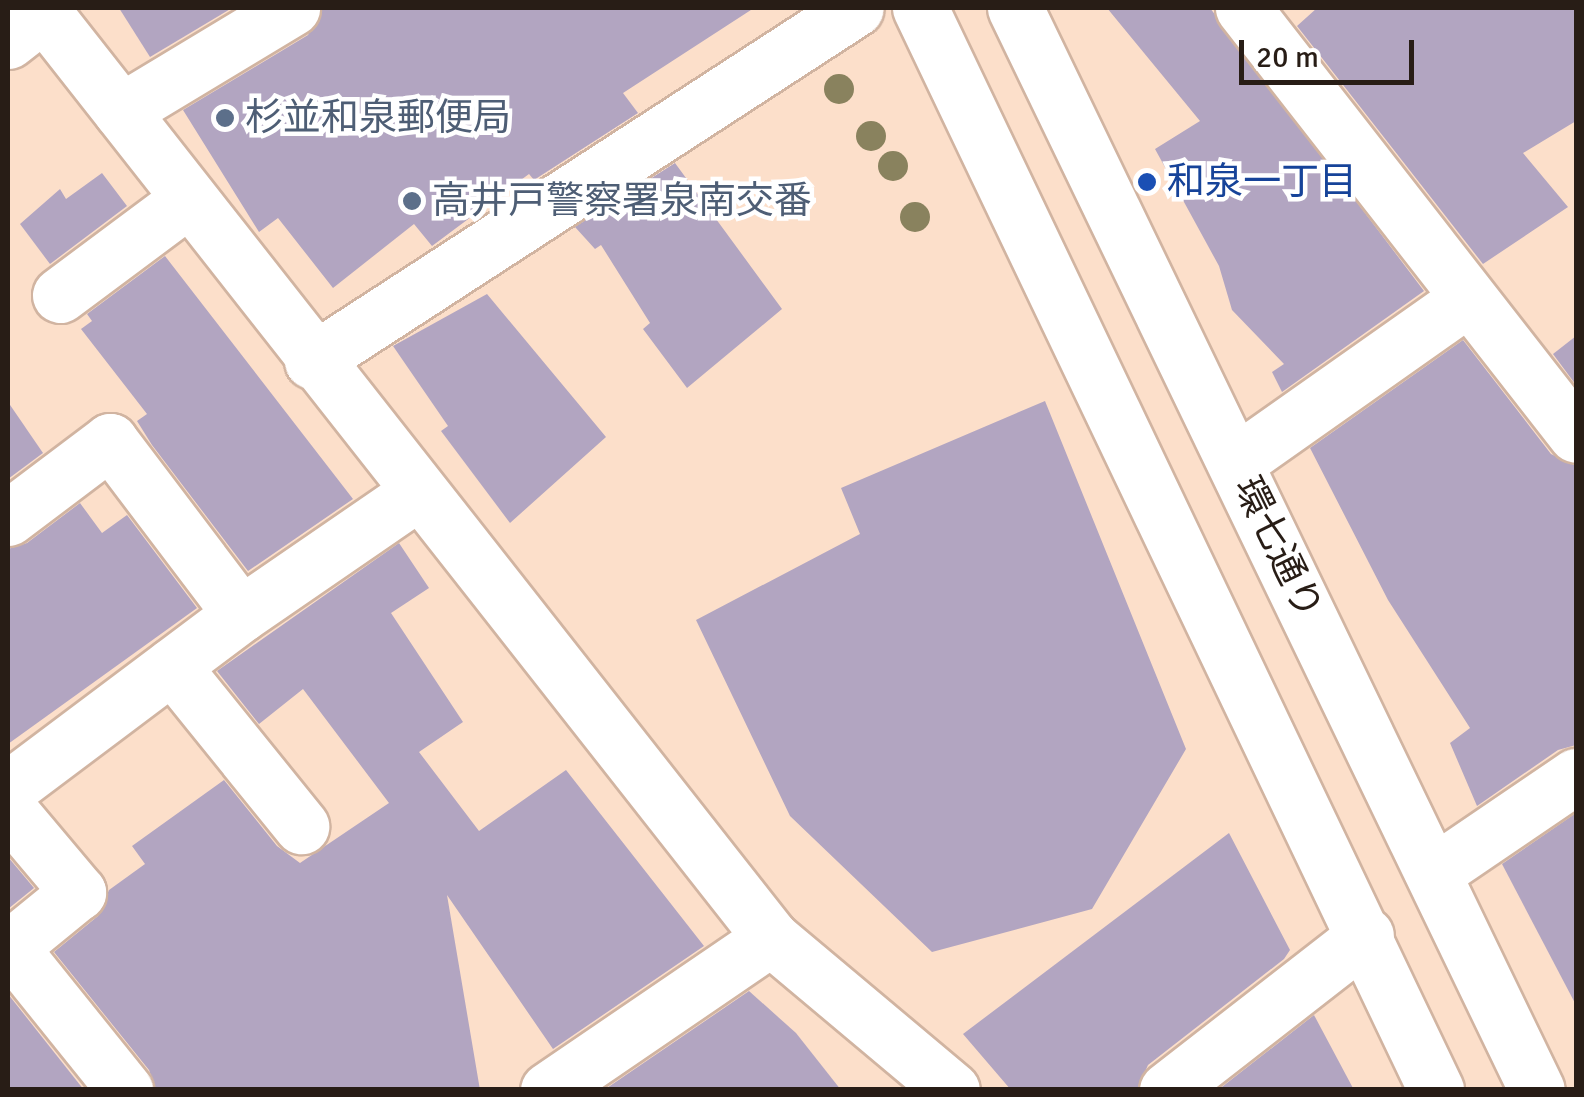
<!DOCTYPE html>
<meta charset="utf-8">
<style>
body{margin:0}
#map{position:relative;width:1584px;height:1097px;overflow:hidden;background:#fcdfca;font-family:Signika,"Noto Sans JP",sans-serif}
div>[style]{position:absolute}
.building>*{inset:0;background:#b2a5c1}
.roads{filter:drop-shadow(2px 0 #d1b4a1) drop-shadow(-2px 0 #d1b4a1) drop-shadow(0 2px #d1b4a1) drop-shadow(0 -2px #d1b4a1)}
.minor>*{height:55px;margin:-27.5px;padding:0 27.5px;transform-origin:27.5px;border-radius:27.5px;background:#fff}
.major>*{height:55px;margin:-27.5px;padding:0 27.5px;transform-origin:27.5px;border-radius:27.5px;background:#fff}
.trees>*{width:30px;height:30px;margin:-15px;border-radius:50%;background:#89825e}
.dots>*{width:28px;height:28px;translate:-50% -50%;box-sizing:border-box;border:5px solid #fff;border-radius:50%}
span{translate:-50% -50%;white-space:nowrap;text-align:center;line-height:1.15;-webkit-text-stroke:9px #fff;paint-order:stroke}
.service-label{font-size:38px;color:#4e5e75}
.left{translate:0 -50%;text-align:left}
.transit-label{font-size:38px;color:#164399}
.street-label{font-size:38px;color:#281d16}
.frame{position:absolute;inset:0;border:10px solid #281d16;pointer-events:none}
.scale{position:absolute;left:1239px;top:40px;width:175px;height:45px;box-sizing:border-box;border:5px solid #281d16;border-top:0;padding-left:12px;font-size:30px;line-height:35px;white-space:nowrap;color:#281d16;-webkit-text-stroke:8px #fff;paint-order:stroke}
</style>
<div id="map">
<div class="building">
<div style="clip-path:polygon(119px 8px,232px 8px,150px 57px)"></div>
<div style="clip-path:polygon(323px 8px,754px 8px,623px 93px,638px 113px,534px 180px,529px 174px,432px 246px,414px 224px,333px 288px,278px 218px,259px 232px,183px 110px,308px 35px)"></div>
<div style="clip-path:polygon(1107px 8px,1210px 8px,1424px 291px,1282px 392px,1272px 372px,1284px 364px,1232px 310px,1219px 266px,1155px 149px,1200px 121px)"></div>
<div style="clip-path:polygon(1317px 8px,1576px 8px,1576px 121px,1523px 153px,1568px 207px,1483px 264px,1297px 26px)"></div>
<div style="clip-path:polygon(675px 163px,782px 309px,687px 388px,643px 329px,650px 323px,601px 245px,595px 249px,575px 227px)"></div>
<div style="clip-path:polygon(102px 173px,127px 206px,50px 264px,20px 224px,60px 189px,66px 199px)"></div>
<div style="clip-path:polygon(165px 256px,353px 499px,248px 571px,152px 445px,137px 421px,147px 414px,81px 329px,92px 321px,87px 314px)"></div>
<div style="clip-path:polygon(487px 294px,606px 437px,510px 523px,441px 431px,448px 426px,393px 346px)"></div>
<div style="clip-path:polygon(1576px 336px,1576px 385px,1553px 354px)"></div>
<div style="clip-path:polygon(1463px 340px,1551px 454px,1576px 466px,1576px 745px,1558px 750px,1477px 806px,1450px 743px,1470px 728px,1388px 600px,1310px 448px)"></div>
<div style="clip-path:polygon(1045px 401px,1186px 749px,1092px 909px,932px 952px,790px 816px,696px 620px,860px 534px,841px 488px)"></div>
<div style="clip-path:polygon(8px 402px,43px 453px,8px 479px)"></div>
<div style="clip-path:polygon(80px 503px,102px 533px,127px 515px,197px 608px,8px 744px,8px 549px,27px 543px)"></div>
<div style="clip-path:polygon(399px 543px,429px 588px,391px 613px,463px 722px,419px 752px,479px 831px,566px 770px,704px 946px,553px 1049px,447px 895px,480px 1090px,156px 1090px,149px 1070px,54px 952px,98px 916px,109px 890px,145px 864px,132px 846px,224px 780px,277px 846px,300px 863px,389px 803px,303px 689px,259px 724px,217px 671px)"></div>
<div style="clip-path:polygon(1576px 813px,1576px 1005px,1502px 864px)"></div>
<div style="clip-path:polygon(1229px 833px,1290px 950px,1284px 959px,1148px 1065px,1137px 1090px,1011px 1090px,963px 1034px)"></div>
<div style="clip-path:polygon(8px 857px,34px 888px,8px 909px)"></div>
<div style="clip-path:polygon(749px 991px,796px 1033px,841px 1090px,604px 1090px)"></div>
<div style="clip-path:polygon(8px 994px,84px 1090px,8px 1090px)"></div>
<div style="clip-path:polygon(1314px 1015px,1354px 1090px,1218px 1090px)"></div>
</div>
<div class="roads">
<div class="minor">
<div style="left:40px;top:8px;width:1183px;rotate:51.83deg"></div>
<div style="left:771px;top:938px;width:236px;rotate:40deg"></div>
<div style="left:1243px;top:8px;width:541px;rotate:52.05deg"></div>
<div style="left:8px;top:41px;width:46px;rotate:-37.9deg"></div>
<div style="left:121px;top:111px;width:200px;rotate:-31.1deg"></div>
<div style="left:60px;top:295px;width:161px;rotate:-36.7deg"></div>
<div style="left:312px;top:361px;width:648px;rotate:-32.98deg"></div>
<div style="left:1236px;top:462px;width:283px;rotate:-35.2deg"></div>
<div style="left:8px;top:518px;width:128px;rotate:-37deg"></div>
<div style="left:110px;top:441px;width:217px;rotate:52.9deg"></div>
<div style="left:172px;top:666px;width:206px;rotate:51.1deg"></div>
<div style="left:8px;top:789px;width:291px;rotate:-36.9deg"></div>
<div style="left:241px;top:614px;width:214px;rotate:-34.5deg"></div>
<div style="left:8px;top:809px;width:109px;rotate:49.9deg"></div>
<div style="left:78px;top:892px;width:90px;rotate:140.8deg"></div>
<div style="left:1436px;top:871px;width:169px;rotate:-34.2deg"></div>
<div style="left:10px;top:947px;width:184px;rotate:51.2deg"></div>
<div style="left:548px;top:1090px;width:270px;rotate:-34.3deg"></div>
<div style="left:1167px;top:1090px;width:252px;rotate:-37.9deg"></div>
</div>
<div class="major">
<div style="left:920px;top:8px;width:1199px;rotate:64.5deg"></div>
<div style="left:1015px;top:8px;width:1201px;rotate:64.25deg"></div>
</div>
</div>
<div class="trees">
<div style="left:839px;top:89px"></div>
<div style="left:871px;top:136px"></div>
<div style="left:893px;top:166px"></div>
<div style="left:915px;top:217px"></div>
</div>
<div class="dots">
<div style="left:225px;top:118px;background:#5c6f8a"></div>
<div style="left:1147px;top:182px;background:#1a4fb4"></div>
<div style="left:412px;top:201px;background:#5c6f8a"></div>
</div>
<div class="service-label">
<span class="left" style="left:245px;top:118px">杉並和泉郵便局</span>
<span class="left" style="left:432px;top:201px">高井戸警察署泉南交番</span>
</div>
<div class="transit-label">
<span class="left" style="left:1167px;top:182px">和泉一丁目</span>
</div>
<div class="street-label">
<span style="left:1278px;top:548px;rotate:64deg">環七通り</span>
</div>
<div class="frame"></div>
<div class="scale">20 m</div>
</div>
